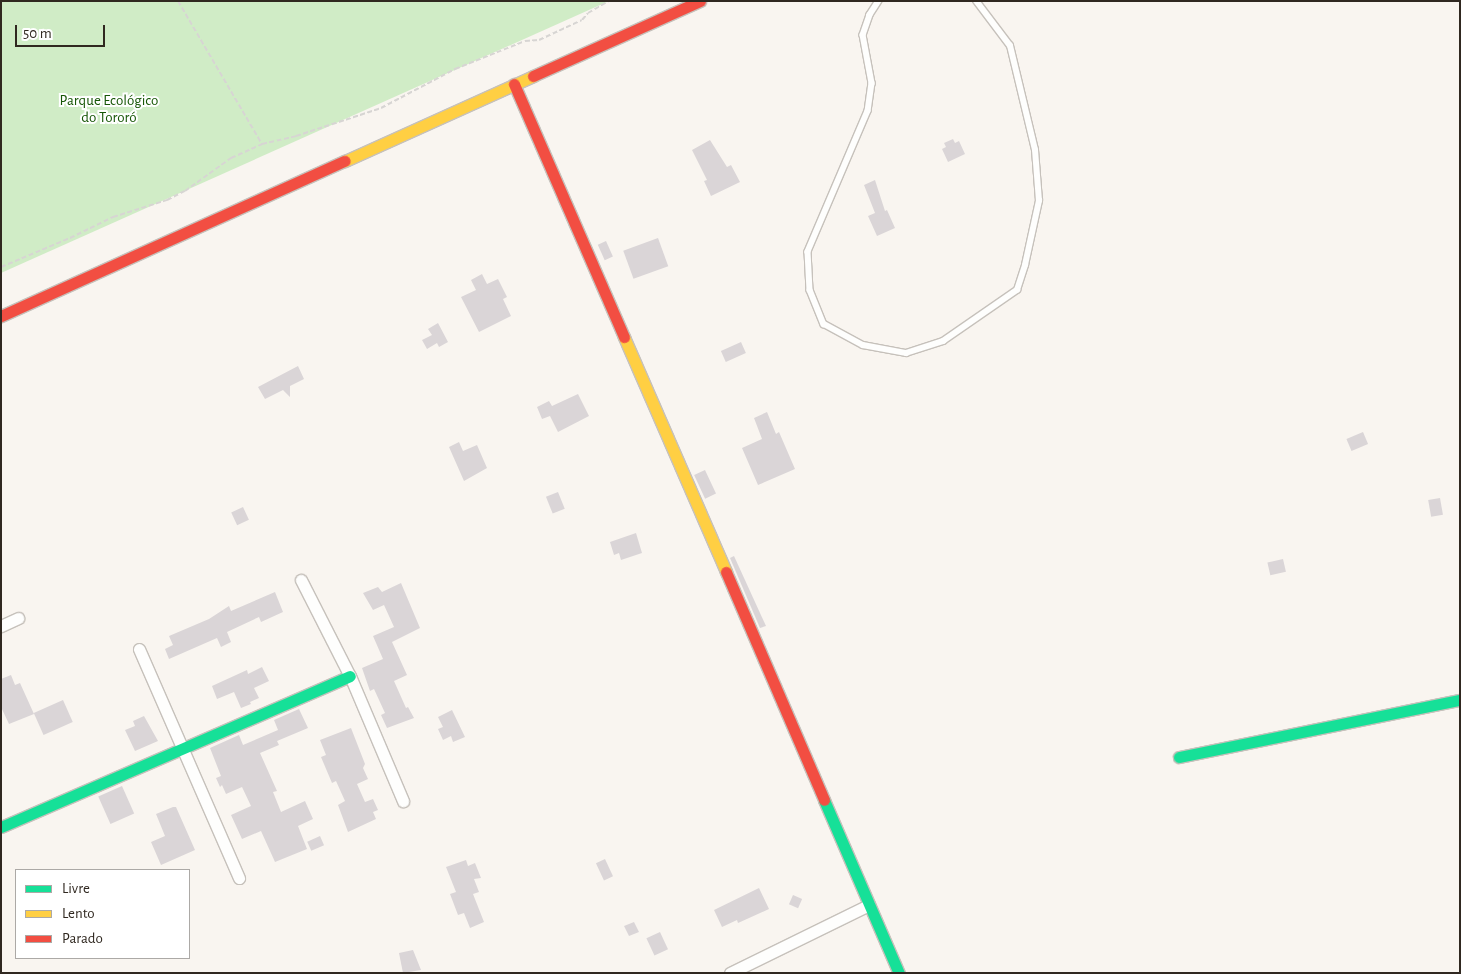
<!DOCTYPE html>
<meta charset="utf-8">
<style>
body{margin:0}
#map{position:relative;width:1461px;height:974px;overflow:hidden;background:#f9f5f0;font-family:"Alegreya Sans",sans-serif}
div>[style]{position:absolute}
.green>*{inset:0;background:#d0ecc6}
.building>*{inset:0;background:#dad5d7;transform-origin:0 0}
.path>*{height:2px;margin-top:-1px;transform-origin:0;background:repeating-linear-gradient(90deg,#d7d5d3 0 5px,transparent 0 7.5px)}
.roads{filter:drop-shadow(1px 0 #c6c1bb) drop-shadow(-1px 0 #c6c1bb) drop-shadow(0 1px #c6c1bb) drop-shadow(0 -1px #c6c1bb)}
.lane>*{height:5.5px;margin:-2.75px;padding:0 2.75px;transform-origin:2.75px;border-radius:2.75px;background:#fefefd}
.street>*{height:11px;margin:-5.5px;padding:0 5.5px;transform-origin:5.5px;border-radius:5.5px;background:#fefefd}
.fast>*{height:11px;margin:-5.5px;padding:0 5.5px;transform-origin:5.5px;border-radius:5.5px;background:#16e098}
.slow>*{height:11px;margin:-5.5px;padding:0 5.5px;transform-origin:5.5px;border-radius:5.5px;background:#ffcf43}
.jam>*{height:11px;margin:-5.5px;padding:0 5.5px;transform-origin:5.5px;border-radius:5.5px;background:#f24e42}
span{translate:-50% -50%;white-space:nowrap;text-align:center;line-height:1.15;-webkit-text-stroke:4px #fff;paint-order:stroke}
.park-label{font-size:15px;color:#165605}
.frame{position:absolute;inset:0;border:2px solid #302820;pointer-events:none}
.legend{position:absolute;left:15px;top:869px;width:175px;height:90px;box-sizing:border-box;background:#fff;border:1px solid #aca9a6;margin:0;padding:6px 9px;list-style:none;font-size:15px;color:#302820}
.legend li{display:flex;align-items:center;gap:10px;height:25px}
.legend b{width:25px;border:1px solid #aca9a6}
.scale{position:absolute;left:15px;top:25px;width:90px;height:22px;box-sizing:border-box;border:2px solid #302820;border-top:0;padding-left:6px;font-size:15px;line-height:18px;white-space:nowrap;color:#302820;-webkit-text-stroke:4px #fff;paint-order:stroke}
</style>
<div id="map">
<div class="green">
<div style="clip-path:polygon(1px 1px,609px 1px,1px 273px)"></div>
</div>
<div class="building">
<div style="clip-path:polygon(953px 139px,955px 143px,959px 141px,965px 154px,948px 162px,942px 149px,946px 147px,944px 143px)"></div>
<div style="clip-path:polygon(710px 140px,727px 167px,731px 165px,740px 182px,711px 196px,704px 181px,707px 180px,692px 150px)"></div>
<div style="clip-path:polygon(875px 180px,885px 211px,887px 210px,895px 228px,877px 236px,868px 216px,875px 213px,864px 185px)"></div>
<div style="left:658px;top:238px;width:30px;height:37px;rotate:70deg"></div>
<div style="left:606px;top:241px;width:17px;height:9px;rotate:66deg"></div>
<div style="clip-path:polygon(482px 274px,487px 284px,498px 279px,507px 297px,503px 299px,511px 316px,479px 332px,461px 297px,476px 290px,471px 280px)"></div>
<div style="clip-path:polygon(438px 323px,448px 342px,439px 347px,437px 343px,427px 349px,422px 340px,432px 335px,428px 329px)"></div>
<div style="left:741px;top:342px;width:12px;height:22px;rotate:66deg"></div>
<div style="clip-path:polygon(298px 366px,304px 379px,290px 386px,290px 397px,283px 390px,265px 399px,258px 387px)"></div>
<div style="clip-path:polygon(578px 394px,589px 416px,558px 432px,550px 416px,542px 419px,537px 407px,549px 401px,552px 406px)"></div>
<div style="clip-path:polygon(767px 412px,776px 434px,779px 432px,795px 469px,758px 485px,742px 448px,762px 439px,754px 418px)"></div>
<div style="left:1363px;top:432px;width:13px;height:18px;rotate:67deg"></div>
<div style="clip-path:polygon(459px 442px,463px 451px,477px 445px,487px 468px,464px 481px,449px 447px)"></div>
<div style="left:705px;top:470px;width:26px;height:12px;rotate:65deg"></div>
<div style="left:558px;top:492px;width:18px;height:13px;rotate:68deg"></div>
<div style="left:1440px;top:498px;width:17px;height:12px;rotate:80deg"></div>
<div style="left:243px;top:507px;width:14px;height:13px;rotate:65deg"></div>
<div style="clip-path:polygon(636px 533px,642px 553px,621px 560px,619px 553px,614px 555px,610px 542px)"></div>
<div style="clip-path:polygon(734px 556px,766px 626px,760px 628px,730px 558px)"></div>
<div style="left:1283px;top:559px;width:13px;height:16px;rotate:77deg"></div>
<div style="clip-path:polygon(401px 583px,420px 628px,392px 642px,407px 675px,394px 681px,406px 708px,408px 707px,414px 718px,387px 728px,381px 715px,385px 713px,374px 689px,370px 691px,362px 668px,383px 659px,373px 636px,394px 627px,384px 605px,373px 610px,363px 593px,378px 587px,382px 592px)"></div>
<div style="clip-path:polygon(275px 592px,283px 612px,261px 622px,259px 617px,227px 632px,231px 642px,221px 647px,217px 638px,169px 659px,165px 649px,173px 645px,169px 636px,209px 619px,229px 606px,231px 611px)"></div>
<div style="clip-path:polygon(262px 667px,269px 681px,254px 688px,259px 698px,250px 702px,251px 704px,241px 708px,234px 692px,217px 699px,212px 686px,247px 670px,248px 674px)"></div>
<div style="clip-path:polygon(11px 675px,15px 685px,20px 683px,34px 714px,9px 724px,1px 707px,1px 679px)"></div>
<div style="left:63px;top:700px;width:24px;height:32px;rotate:66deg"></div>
<div style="clip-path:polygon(299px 709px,308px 728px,277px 741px,279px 745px,260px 753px,277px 791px,273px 792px,281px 812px,305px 801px,313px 819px,298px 826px,307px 849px,275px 862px,261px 831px,242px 839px,231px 815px,251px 806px,242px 787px,226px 794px,222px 785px,220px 787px,216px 778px,221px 776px,210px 748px,239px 735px,243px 745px,278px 730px,274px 720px)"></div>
<div style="clip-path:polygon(452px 710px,465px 737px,453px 742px,451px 736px,443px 740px,438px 729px,443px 727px,438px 717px)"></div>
<div style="clip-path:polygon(144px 716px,158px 741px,135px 751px,125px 730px,135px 726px,133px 721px)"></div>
<div style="clip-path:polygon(351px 728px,365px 764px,363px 768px,368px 779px,357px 784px,365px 802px,373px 799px,378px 810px,373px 812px,376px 819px,348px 832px,338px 805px,345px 801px,336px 781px,332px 783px,321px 757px,326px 755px,320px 740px)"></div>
<div style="left:122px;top:786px;width:30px;height:26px;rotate:66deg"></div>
<div style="clip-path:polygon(173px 807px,176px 807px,195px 850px,161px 865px,151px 842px,165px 836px,156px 814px)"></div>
<div style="left:320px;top:836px;width:10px;height:14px;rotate:66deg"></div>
<div style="left:605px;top:859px;width:19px;height:10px;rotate:65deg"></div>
<div style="clip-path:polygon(466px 860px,468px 866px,475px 863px,481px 878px,474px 879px,479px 892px,473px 894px,484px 922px,470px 928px,464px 913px,458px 915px,450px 894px,456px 892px,446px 867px)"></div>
<div style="clip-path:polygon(759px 888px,769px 909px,738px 923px,737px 920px,722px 927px,714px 910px)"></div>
<div style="left:793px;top:895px;width:10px;height:10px;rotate:24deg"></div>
<div style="clip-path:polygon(634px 922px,639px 932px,629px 936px,624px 926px)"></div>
<div style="left:660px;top:932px;width:19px;height:15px;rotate:65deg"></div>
<div style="clip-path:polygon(413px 950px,421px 970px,403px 973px,399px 953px)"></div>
</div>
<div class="path">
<div style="left:178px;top:1px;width:166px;rotate:59.6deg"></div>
<div style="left:1px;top:267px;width:75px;rotate:-22.8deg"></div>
<div style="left:70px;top:238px;width:48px;rotate:-26deg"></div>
<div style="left:113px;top:217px;width:57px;rotate:-17.5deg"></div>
<div style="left:167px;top:200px;width:20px;rotate:-27deg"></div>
<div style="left:185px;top:191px;width:57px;rotate:-35.7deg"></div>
<div style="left:231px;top:158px;width:34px;rotate:-24deg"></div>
<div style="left:262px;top:144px;width:35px;rotate:-13deg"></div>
<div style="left:296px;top:136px;width:89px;rotate:-18.2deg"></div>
<div style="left:381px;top:108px;width:84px;rotate:-27.8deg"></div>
<div style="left:455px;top:69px;width:75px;rotate:-21.8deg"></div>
<div style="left:525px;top:41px;width:14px;rotate:-4deg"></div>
<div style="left:539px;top:40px;width:47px;rotate:-24.9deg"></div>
<div style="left:582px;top:20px;width:9px;rotate:-49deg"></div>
<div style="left:588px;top:13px;width:24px;rotate:-30deg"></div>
</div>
<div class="roads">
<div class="lane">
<div style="left:879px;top:1px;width:17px;rotate:123deg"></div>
<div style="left:870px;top:15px;width:21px;rotate:109deg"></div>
<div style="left:863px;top:35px;width:49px;rotate:79.4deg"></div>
<div style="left:872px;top:83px;width:28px;rotate:98deg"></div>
<div style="left:868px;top:111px;width:153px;rotate:113.1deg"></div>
<div style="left:808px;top:252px;width:38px;rotate:87deg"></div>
<div style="left:810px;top:290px;width:37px;rotate:68deg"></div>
<div style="left:824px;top:324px;width:44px;rotate:28.3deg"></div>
<div style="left:863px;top:345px;width:44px;rotate:10.5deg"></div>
<div style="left:906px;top:353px;width:39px;rotate:-18deg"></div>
<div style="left:943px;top:341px;width:90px;rotate:-34.6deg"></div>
<div style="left:1017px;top:290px;width:26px;rotate:-72deg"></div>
<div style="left:1025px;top:265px;width:66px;rotate:-77.7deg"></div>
<div style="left:1039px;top:201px;width:51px;rotate:-94.5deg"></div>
<div style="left:1035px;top:150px;width:107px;rotate:-103.5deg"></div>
<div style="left:1010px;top:46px;width:56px;rotate:-127.1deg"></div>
</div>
<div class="street">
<div style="left:301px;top:580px;width:108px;rotate:63deg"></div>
<div style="left:350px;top:676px;width:136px;rotate:67deg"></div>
<div style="left:1px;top:626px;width:19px;rotate:-25deg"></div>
<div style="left:139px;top:649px;width:250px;rotate:66.4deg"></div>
<div style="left:730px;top:973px;width:155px;rotate:-26.1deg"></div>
</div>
<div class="fast">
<div style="left:1179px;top:757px;width:287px;rotate:-11.5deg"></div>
<div style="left:824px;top:800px;width:189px;rotate:66.6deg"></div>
<div style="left:1px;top:827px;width:380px;rotate:-23.4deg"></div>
</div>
<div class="slow">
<div style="left:345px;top:161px;width:206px;rotate:-24.3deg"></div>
<div style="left:624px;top:337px;width:256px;rotate:66.5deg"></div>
</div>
<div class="jam">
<div style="left:533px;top:76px;width:183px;rotate:-24.2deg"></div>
<div style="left:514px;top:84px;width:276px;rotate:66.5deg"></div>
<div style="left:1px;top:316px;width:377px;rotate:-24.3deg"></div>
<div style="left:726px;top:572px;width:248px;rotate:66.7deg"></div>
</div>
</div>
<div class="park-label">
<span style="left:109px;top:109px">Parque Ecológico<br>do Tororó</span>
</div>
<div class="frame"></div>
<ul class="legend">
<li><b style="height:6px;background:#16e098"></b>Livre</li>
<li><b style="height:6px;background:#ffcf43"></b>Lento</li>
<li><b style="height:6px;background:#f24e42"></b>Parado</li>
</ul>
<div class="scale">50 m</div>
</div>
